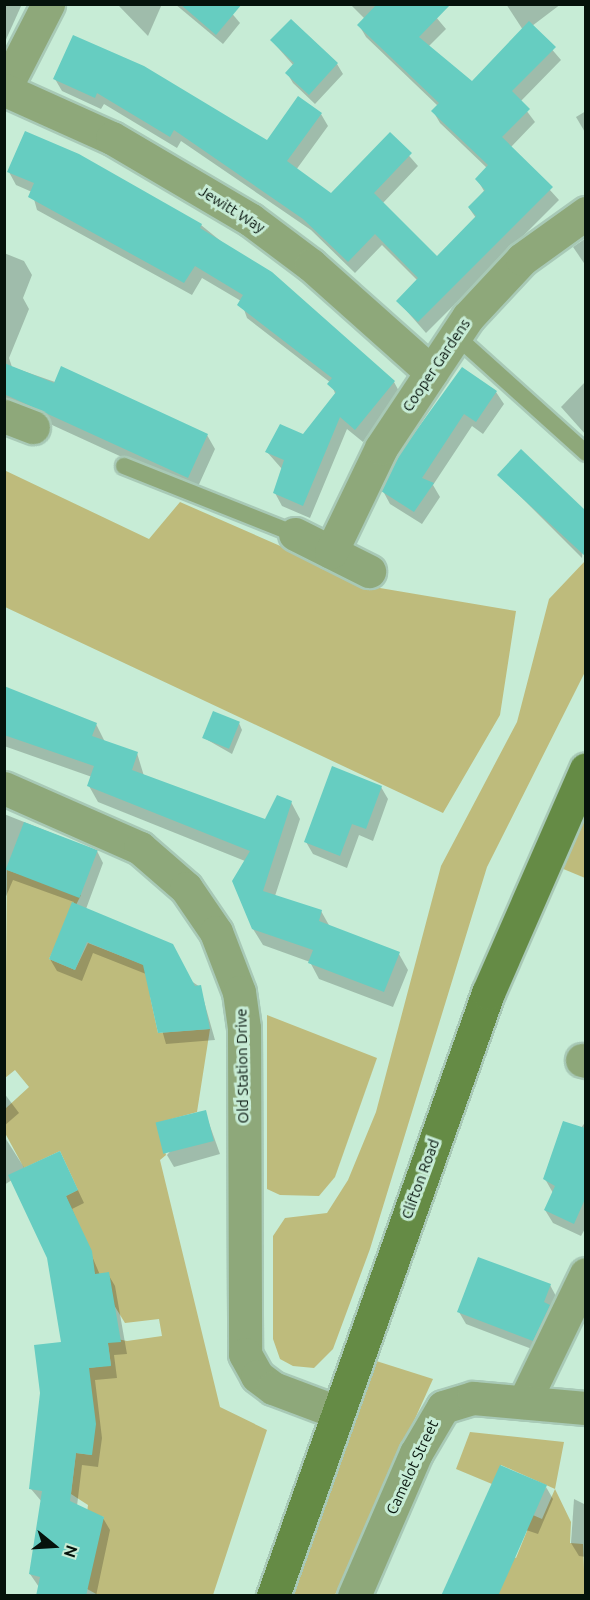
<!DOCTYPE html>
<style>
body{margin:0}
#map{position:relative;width:590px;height:1600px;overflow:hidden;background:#c7ecd6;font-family:Ubuntu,sans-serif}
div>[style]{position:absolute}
.green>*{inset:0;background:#bebb7c}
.shadow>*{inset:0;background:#0003}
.building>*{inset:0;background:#66cdc1;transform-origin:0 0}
.roads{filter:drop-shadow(2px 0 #a8c9b6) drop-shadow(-2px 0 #a8c9b6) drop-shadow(0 2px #a8c9b6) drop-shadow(0 -2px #a8c9b6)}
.lane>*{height:16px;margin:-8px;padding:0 8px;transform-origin:8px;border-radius:8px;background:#8ea87a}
.street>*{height:33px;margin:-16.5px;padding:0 16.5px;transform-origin:16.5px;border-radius:16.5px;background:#8ea87a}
.secondary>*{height:33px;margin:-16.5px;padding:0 16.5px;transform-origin:16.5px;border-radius:16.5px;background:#658b45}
span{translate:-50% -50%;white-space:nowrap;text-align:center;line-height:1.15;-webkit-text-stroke:6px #c7ecd6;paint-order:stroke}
.street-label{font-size:15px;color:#05120b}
.frame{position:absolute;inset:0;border:6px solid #05120b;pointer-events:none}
.north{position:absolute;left:24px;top:1516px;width:60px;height:60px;-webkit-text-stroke:4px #c7ecd6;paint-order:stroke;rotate:108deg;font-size:16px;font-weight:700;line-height:24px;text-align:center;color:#05120b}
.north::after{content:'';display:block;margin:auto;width:21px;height:27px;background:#05120b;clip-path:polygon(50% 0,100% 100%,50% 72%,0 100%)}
</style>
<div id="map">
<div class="green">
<div style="clip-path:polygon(4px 470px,149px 539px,180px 502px,374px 587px,516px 611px,500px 715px,443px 813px,5px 607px)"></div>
<div style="clip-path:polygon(585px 561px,585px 672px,487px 867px,370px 1249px,333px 1349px,314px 1368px,293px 1366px,280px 1359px,273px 1339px,273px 1236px,285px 1218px,327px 1213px,348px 1180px,376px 1112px,441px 866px,517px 722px,549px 599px)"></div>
<div style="clip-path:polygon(585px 812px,585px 878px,561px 868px)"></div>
<div style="clip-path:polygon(7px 870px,81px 895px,49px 959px,75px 970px,88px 943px,152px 968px,156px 976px,150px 996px,158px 1033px,210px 1029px,197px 1112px,157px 1123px,166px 1155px,160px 1160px,220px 1407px,267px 1430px,213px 1595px,98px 1595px,80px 1585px,104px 1517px,87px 1513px,88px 1505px,71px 1494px,76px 1453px,91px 1455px,89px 1368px,111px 1365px,107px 1337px,127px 1341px,162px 1336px,159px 1319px,125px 1323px,95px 1274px,66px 1196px,78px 1190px,60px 1151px,24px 1168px,5px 1133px,5px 1109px,29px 1087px,15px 1070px,5px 1078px)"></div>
<div style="clip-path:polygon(267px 1015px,377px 1058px,335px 1177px,319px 1196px,280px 1195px,267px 1189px)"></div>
<div style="clip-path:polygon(370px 1359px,433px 1379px,335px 1595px,287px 1596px)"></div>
<div style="clip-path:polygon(470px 1432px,564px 1442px,555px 1489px,571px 1522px,570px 1543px,583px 1544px,585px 1595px,498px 1595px,501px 1552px,516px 1558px,527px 1531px,519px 1509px,542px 1519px,555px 1489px,501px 1465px,492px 1484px,456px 1469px)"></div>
</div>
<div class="shadow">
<div style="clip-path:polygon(4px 4px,22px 4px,4px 44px)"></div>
<div style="clip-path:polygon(117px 4px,162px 4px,148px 36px)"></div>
<div style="clip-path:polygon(175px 4px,224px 4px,240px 23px,223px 44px)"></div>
<div style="clip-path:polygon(350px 4px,425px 4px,446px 29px,428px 47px,472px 82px,523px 30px,506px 4px,561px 4px,532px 26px,561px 60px,520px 102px,535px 122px,511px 147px,559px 200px,426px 333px,398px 301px,418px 281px,382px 245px,355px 273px,311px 230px,181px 141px,177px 148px,104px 104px,101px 109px,62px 91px,55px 79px,267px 142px,321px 114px,328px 126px,296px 170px,331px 195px,390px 134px,418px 166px,382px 204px,437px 258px,476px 218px,469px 208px,484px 191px,477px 179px,487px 168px,440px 123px,433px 111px,438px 106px,366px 37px,359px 25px,365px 19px)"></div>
<div style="clip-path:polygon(272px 41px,337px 64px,343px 74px,315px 104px,293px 83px,287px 73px,294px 66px)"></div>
<div style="clip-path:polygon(586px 111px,586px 134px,576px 117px)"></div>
<div style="clip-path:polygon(9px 172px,201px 225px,394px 382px,401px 395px,363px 442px,347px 429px,310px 518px,282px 506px,275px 493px,282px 469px,267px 452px,303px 435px,336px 396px,331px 383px,247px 318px,241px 301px,202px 278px,192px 295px,37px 210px,32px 192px,16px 185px)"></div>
<div style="clip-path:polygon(586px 238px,586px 266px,573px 247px)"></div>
<div style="clip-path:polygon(4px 253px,24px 261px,32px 275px,23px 298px,29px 309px,9px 358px,12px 367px,207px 435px,215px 449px,196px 491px,15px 408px,4px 413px)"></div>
<div style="clip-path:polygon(462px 369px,496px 392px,504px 404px,483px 434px,472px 426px,433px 485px,440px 497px,422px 524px,390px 504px,383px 491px)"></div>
<div style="clip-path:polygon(586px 381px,586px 435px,561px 407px)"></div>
<div style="clip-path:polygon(526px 456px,586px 512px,582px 558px,499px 475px)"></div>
<div style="clip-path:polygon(4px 688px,96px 724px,105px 742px,137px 753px,144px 776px,266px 821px,291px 802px,300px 819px,275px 896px,321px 911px,330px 927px,399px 954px,408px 970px,393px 1007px,319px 979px,310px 962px,263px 945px,253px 929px,245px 861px,98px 802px,89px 786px,92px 777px,4px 746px)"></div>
<div style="clip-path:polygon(239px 723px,242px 730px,232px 754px,204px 738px)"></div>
<div style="clip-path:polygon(381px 787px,388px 799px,373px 841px,359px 835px,347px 868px,313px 854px,306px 842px)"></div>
<div style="clip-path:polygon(4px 814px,97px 851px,103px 863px,86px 909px,200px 987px,215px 1040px,166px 1044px,146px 974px,93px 953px,82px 981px,57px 971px,50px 959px,74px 902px,13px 880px,4px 901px)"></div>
<div style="clip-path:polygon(4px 1093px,19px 1113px,4px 1126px)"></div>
<div style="clip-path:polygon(205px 1112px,220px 1154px,174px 1167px,167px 1155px)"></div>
<div style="clip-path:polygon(586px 1121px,586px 1227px,581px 1236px,553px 1223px,545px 1210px,553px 1193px,545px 1179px)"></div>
<div style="clip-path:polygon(4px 1136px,25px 1169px,66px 1165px,84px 1203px,72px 1209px,100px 1275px,108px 1274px,115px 1286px,127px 1354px,114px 1355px,117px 1378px,95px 1380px,102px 1438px,98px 1467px,82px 1465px,77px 1506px,103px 1518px,110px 1530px,96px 1596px,38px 1596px,39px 1587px,30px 1574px,42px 1502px,31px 1489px,63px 1343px,48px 1258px,12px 1180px,4px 1185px)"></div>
<div style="clip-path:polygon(550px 1285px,557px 1298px,540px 1352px,466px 1324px,459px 1312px)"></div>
<div style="clip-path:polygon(546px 1487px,553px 1499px,538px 1534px,520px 1528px)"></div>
<div style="clip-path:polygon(574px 1499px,586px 1505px,586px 1557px,579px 1556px,571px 1543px)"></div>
</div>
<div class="building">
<div style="clip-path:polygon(180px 4px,242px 4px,216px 35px)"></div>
<div style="clip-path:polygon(377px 4px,451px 4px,419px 37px,472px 81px,529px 21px,556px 47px,512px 91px,530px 109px,502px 137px,553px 187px,418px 322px,396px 301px,418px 278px,375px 234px,348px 262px,303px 219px,174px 130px,170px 137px,97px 93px,95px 98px,53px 79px,73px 35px,144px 66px,267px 140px,298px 96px,322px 113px,287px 161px,331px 193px,390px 132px,412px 153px,374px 193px,437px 256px,476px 216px,468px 207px,485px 190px,475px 179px,488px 165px,431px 111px,439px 103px,357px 25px)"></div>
<div style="clip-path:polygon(291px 19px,338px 63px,309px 95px,285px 73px,294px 63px,270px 40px)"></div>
<div style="clip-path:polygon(25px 131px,79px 154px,202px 224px,200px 228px,272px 272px,395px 381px,355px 430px,340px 417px,303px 506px,273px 493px,284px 460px,265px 452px,280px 424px,303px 434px,336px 392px,327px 384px,332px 378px,237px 305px,243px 295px,195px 266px,184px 283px,28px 197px,34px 183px,7px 172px)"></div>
<div style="clip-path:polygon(4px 363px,54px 383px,61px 366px,208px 434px,188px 478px,4px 394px)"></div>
<div style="clip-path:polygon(462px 367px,497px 391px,476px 422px,464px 414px,422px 478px,434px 483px,414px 512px,381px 491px,397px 457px)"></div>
<div style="clip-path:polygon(521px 449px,585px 510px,585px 556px,497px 475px)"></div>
<div style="clip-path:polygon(4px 686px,97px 723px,92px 736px,138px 752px,132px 770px,265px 819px,277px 795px,292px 801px,263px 891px,322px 910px,319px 921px,400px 952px,384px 992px,308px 963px,313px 950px,252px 929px,232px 881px,250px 851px,87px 786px,94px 766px,4px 735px)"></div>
<div style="left:213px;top:711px;width:29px;height:29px;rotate:22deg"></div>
<div style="clip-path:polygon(332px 766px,382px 786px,366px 829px,352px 824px,340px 856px,304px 842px)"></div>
<div style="left:24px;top:822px;width:79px;height:51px;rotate:21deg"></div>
<div style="clip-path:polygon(72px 902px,173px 944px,195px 986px,201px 985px,210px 1029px,158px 1033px,143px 965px,87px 942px,75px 970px,49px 959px)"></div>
<div style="left:206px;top:1110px;width:32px;height:52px;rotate:76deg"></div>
<div style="clip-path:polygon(563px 1121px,585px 1128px,585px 1199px,574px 1224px,544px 1210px,555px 1186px,543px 1179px)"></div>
<div style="clip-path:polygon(60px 1151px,78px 1190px,66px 1196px,92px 1251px,95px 1274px,109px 1272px,121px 1342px,108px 1343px,111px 1366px,89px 1368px,96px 1424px,92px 1455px,76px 1453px,70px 1501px,104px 1517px,86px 1596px,36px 1596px,40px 1577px,29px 1574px,42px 1491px,29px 1489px,40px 1393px,34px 1345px,61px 1342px,47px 1258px,8px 1175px)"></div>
<div style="clip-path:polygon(478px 1257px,551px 1284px,544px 1302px,550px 1305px,533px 1341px,457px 1312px)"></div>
<div style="clip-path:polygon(500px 1465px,547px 1485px,515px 1558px,498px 1596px,441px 1596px)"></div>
</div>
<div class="roads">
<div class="lane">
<div style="left:455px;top:335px;width:176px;rotate:42deg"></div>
<div style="left:124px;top:466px;width:184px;rotate:21.7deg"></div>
</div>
<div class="street">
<div style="left:4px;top:90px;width:97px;rotate:-62.9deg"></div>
<div style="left:5px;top:90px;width:117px;rotate:24.2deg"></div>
<div style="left:112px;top:138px;width:161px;rotate:30.5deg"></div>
<div style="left:251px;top:220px;width:75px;rotate:36.9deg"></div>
<div style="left:311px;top:265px;width:161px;rotate:41.7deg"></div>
<div style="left:4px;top:416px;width:31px;rotate:21deg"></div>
<div style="left:295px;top:534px;width:83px;rotate:26.6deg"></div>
<div style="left:331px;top:552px;width:115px;rotate:-64.3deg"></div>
<div style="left:381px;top:448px;width:157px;rotate:-56.4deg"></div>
<div style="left:468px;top:317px;width:79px;rotate:-47deg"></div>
<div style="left:522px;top:259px;width:79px;rotate:-35.7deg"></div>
<div style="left:4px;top:788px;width:149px;rotate:23.8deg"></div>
<div style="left:140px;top:848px;width:61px;rotate:41deg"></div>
<div style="left:186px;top:888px;width:53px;rotate:55.7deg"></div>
<div style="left:216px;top:932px;width:64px;rotate:69deg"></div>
<div style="left:239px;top:992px;width:36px;rotate:82deg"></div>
<div style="left:244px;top:1028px;width:326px;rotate:89.8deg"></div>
<div style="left:245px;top:1354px;width:25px;rotate:61deg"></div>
<div style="left:257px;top:1376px;width:20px;rotate:37deg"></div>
<div style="left:273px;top:1388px;width:68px;rotate:20.6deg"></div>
<div style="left:582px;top:1060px;width:4px;rotate:14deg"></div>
<div style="left:524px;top:1402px;width:142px;rotate:-64.2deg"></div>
<div style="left:354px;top:1596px;width:156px;rotate:-66.6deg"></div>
<div style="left:416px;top:1453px;width:53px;rotate:-59.6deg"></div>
<div style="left:443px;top:1407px;width:31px;rotate:-17deg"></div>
<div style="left:473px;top:1398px;width:113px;rotate:5.1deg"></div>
</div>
<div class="secondary">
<div style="left:273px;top:1596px;width:640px;rotate:-70.38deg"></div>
<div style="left:488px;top:993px;width:244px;rotate:-66.4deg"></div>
</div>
</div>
<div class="street-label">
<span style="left:232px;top:209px;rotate:32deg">Jewitt Way</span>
<span style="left:436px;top:365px;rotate:-56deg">Cooper Gardens</span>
<span style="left:242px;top:1066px;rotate:-91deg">Old Station Drive</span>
<span style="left:420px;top:1179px;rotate:-70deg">Clifton Road</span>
<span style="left:412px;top:1467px;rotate:-65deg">Camelot Street</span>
</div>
<div class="frame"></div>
<div class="north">N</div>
</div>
